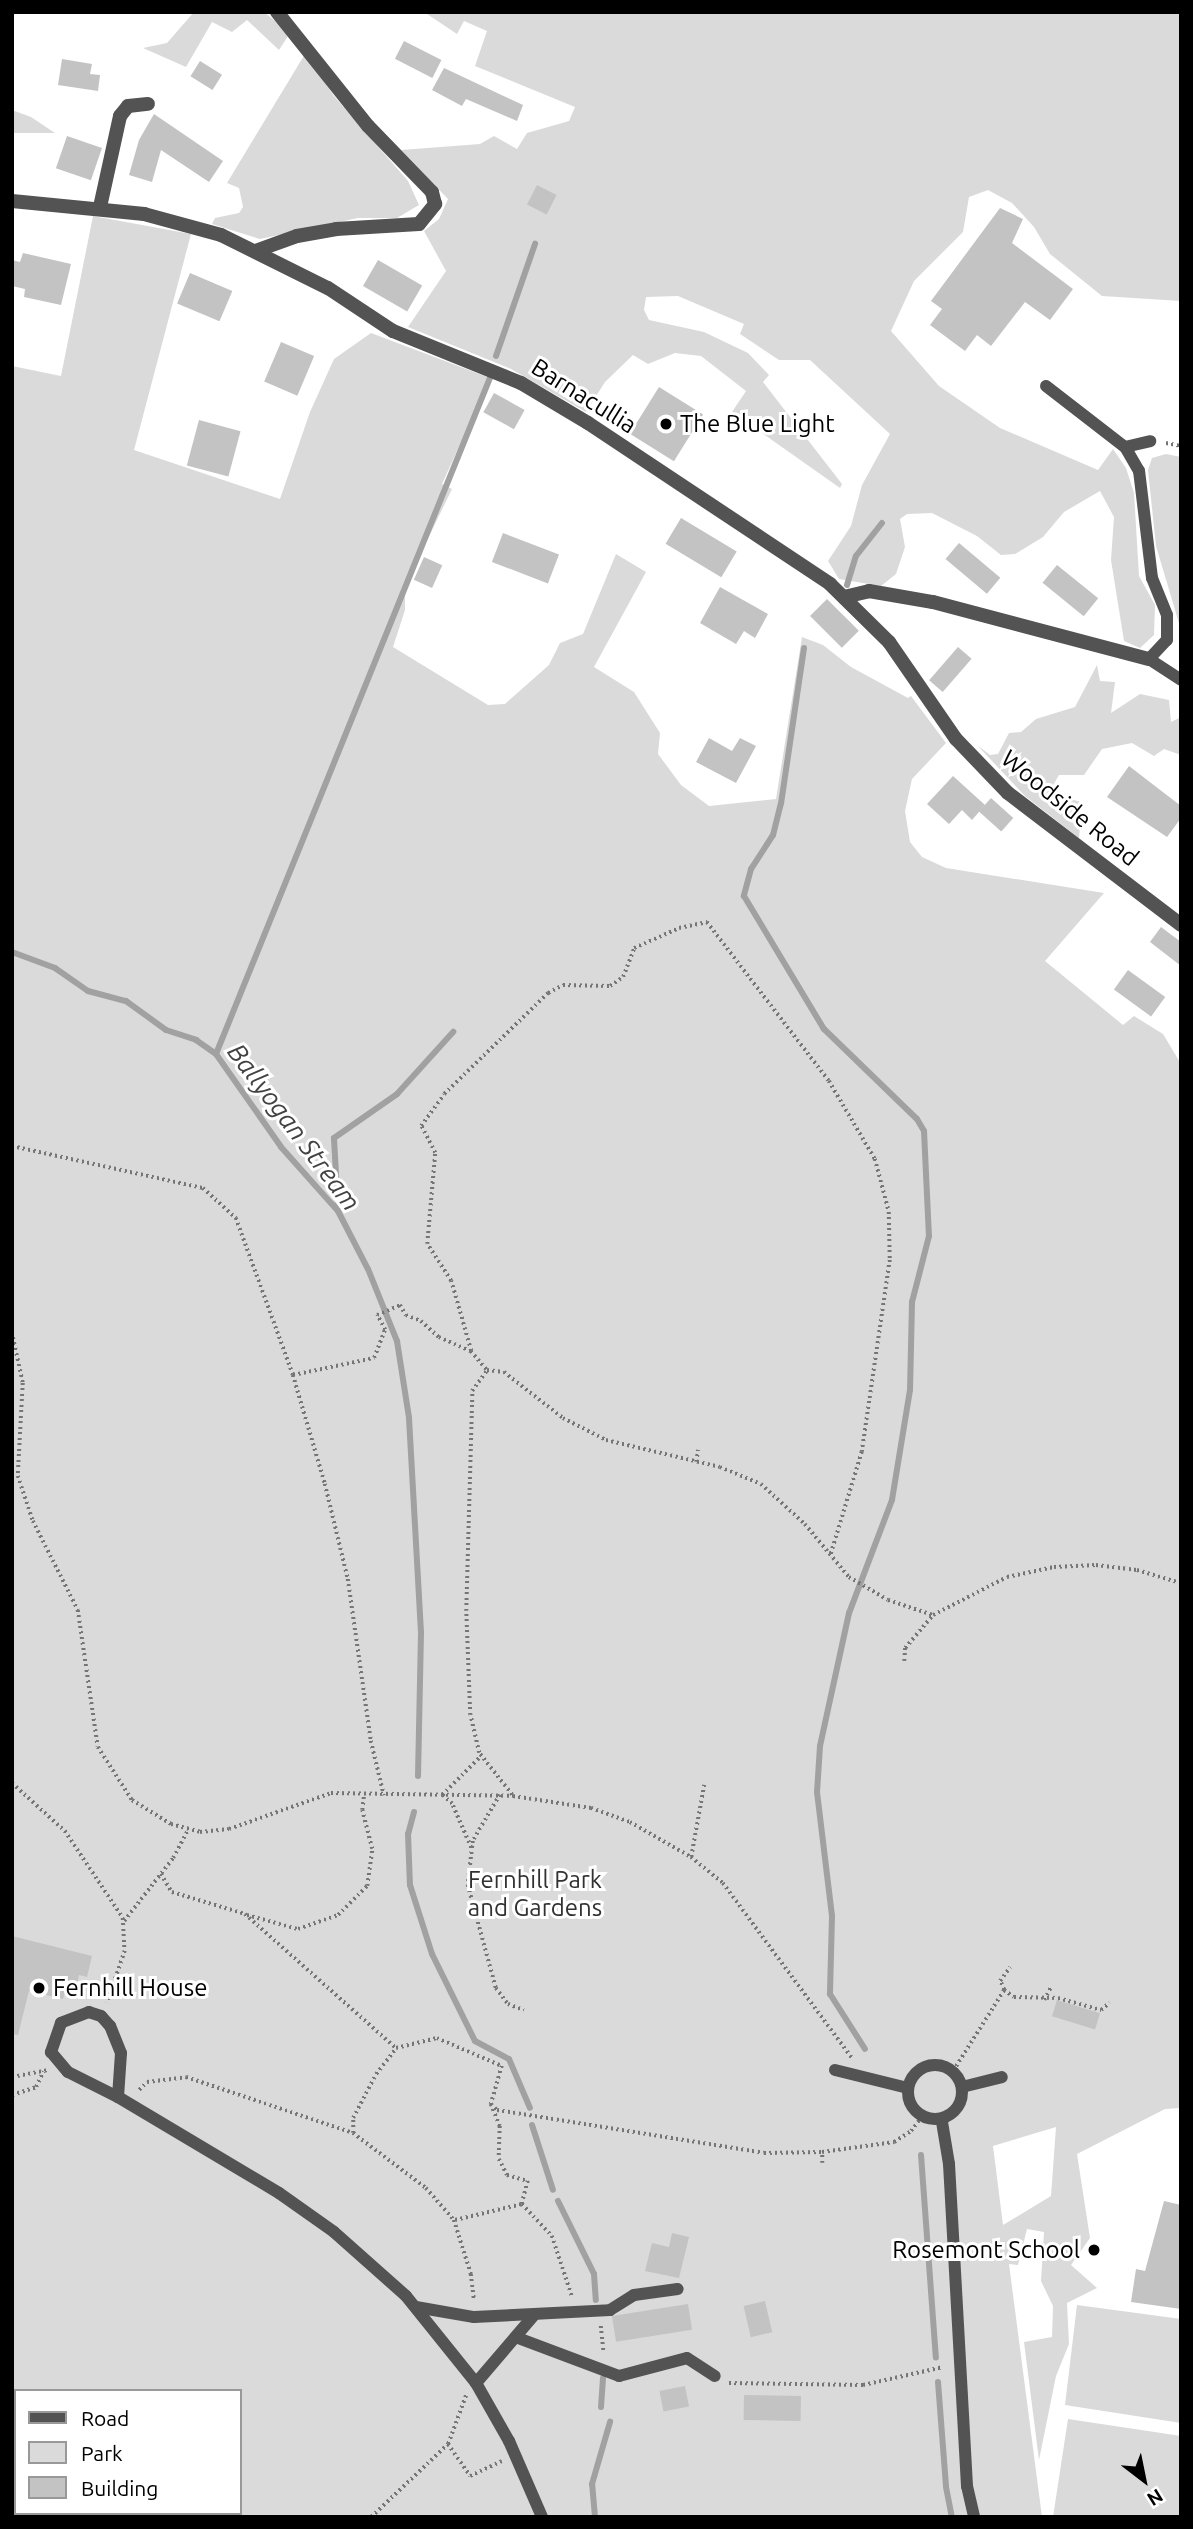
<!DOCTYPE html>
<style>
body{margin:0}
#map{position:relative;width:1193px;height:2529px;overflow:hidden;background:#fff;font-family:Ubuntu,sans-serif}
div>[style]{position:absolute}
.green>*{inset:0;background:#dadada}
.stream>*{height:6px;margin:-3px;padding:0 3px;transform-origin:3px;border-radius:3px;background:#a1a1a1}
.building>*{inset:0;background:#c3c3c3;transform-origin:0 0}
.path>*{height:3.5px;margin-top:-1.75px;transform-origin:0;background:repeating-linear-gradient(90deg,#757575 0 2px,transparent 0 5.5px)}
.service>*{height:12px;margin:-6px;padding:0 6px;transform-origin:6px;border-radius:6px;background:#535353}
.service>.ring{margin:-6px;padding:0;box-sizing:content-box;background:none;border:12px solid #535353;border-radius:50%}
.minor>*{height:14px;margin:-7px;padding:0 7px;transform-origin:7px;border-radius:7px;background:#535353}
.tertiary>*{height:14px;margin:-7px;padding:0 7px;transform-origin:7px;border-radius:7px;background:#535353}
.dots>*{width:19px;height:19px;translate:-50% -50%;box-sizing:border-box;border:4px solid #fff;border-radius:50%}
span{translate:-50% -50%;white-space:nowrap;text-align:center;line-height:1.15;-webkit-text-stroke:6px #fff;paint-order:stroke}
.street-label{font-size:24px;color:#000}
.poi-label{font-size:24px;color:#000}
.left{translate:0 -50%;text-align:left}
.right{translate:-100% -50%;text-align:right}
.park-label{font-size:24px;color:#313131}
.water-label{font-size:26px;color:#424242;font-style:italic}
.frame{position:absolute;inset:0;border:14px solid #000;pointer-events:none}
.legend{position:absolute;left:14px;top:2389px;width:228px;height:126px;box-sizing:border-box;background:#fff;border:2px solid #999;margin:0;padding:9px 12px;list-style:none;font-size:21px;color:#000}
.legend li{display:flex;align-items:center;gap:14px;height:35px}
.legend b{width:35px;border:2px solid #999}
.north{position:absolute;left:1109px;top:2445px;width:70px;height:70px;-webkit-text-stroke:5px #fff;paint-order:stroke;rotate:148deg;font-size:19px;font-weight:700;line-height:28px;text-align:center;color:#000}
.north::after{content:'';display:block;margin:auto;width:24px;height:32px;background:#000;clip-path:polygon(50% 0,100% 100%,50% 72%,0 100%)}
</style>
<div id="map">
<div class="green">
<div style="clip-path:polygon(194px 12px,264px 12px,290px 33px,279px 50px,247px 20px,232px 32px,212px 22px,186px 67px,143px 48px,167px 43px)"></div>
<div style="clip-path:polygon(424px 12px,1181px 12px,1181px 301px,1102px 296px,1050px 254px,1034px 227px,1012px 203px,988px 190px,969px 197px,963px 232px,914px 281px,891px 331px,939px 386px,1000px 428px,1098px 470px,1113px 449px,1126px 468px,1134px 493px,1139px 576px,1155px 605px,1154px 635px,1140px 648px,1124px 641px,1111px 560px,1114px 517px,1100px 491px,1064px 512px,1043px 537px,1015px 554px,1001px 555px,977px 536px,932px 513px,907px 514px,900px 519px,905px 547px,896px 574px,881px 586px,839px 579px,828px 561px,851px 526px,862px 485px,890px 434px,810px 360px,779px 360px,740px 334px,744px 324px,678px 296px,646px 297px,644px 310px,649px 320px,704px 332px,748px 353px,769px 375px,763px 382px,842px 484px,840px 488px,732px 412px,746px 391px,701px 356px,675px 353px,648px 364px,633px 355px,605px 382px,586px 412px,511px 369px,408px 327px,446px 271px,424px 231px,439px 219px,448px 199px,401px 150px,480px 144px,494px 136px,517px 149px,527px 133px,569px 121px,575px 107px,475px 66px,487px 31px,464px 21px,457px 34px)"></div>
<div style="clip-path:polygon(305px 54px,334px 96px,408px 181px,419px 205px,397px 218px,358px 218px,260px 239px,212px 224px,215px 218px,239px 213px,243px 207px,239px 188px,227px 183px)"></div>
<div style="clip-path:polygon(12px 110px,31px 117px,55px 133px,12px 133px)"></div>
<div style="clip-path:polygon(evenodd,93px 216px,191px 234px,134px 450px,280px 499px,310px 412px,334px 359px,371px 333px,490px 378px,442px 484px,452px 489px,405px 586px,405px 610px,393px 647px,488px 705px,505px 704px,549px 665px,560px 643px,583px 634px,616px 554px,646px 572px,594px 667px,634px 692px,660px 733px,658px 754px,681px 785px,709px 806px,776px 799px,802px 637px,823px 645px,851px 667px,908px 698px,911px 696px,946px 743px,912px 779px,905px 811px,910px 842px,922px 857px,946px 868px,1104px 893px,1045px 961px,1123px 1025px,1134px 1016px,1163px 1034px,1181px 1064px,1181px 2108px,1165px 2109px,1077px 2154px,1090px 2238px,1071px 2265px,1097px 2288px,1067px 2303px,1069px 2344px,1056px 2376px,1039px 2460px,1024px 2342px,1052px 2337px,1053px 2306px,1041px 2281px,1044px 2232px,1027px 2229px,1018px 2265px,1009px 2264px,1042px 2517px,12px 2517px,12px 366px,61px 376px,93px 216px,1056px 2127px,1051px 2196px,1003px 2225px,993px 2146px,1056px 2127px,93px 216px,16px 2391px,240px 2391px,240px 2513px,16px 2513px,16px 2391px)"></div>
<div style="clip-path:polygon(1166px 454px,1181px 457px,1181px 630px,1156px 546px,1148px 470px,1152px 458px)"></div>
<div style="clip-path:polygon(1097px 665px,1100px 681px,1115px 682px,1111px 713px,1140px 694px,1169px 700px,1171px 722px,1181px 717px,1181px 755px,1164px 749px,1154px 756px,1132px 743px,1102px 749px,1084px 775px,1059px 775px,1048px 794px,1082px 802px,1079px 838px,1025px 796px,977px 745px,990px 755px,998px 754px,1009px 733px,1021px 732px,1036px 719px,1075px 707px)"></div>
<div style="clip-path:polygon(1077px 2305px,1181px 2319px,1181px 2423px,1065px 2405px)"></div>
<div style="clip-path:polygon(1068px 2419px,1181px 2436px,1181px 2517px,1053px 2517px)"></div>
</div>
<div class="stream">
<div style="left:496px;top:356px;width:119px;rotate:-70.8deg"></div>
<div style="left:847px;top:585px;width:30px;rotate:-73deg"></div>
<div style="left:856px;top:556px;width:42px;rotate:-51.8deg"></div>
<div style="left:804px;top:648px;width:157px;rotate:98.4deg"></div>
<div style="left:781px;top:803px;width:33px;rotate:104deg"></div>
<div style="left:773px;top:835px;width:40px;rotate:122.9deg"></div>
<div style="left:751px;top:869px;width:28px;rotate:105deg"></div>
<div style="left:744px;top:896px;width:155px;rotate:59deg"></div>
<div style="left:824px;top:1029px;width:129px;rotate:44.1deg"></div>
<div style="left:917px;top:1119px;width:14px;rotate:60deg"></div>
<div style="left:924px;top:1131px;width:105px;rotate:87.3deg"></div>
<div style="left:929px;top:1236px;width:68px;rotate:104.4deg"></div>
<div style="left:912px;top:1302px;width:88px;rotate:91.3deg"></div>
<div style="left:910px;top:1390px;width:111px;rotate:99.3deg"></div>
<div style="left:892px;top:1500px;width:121px;rotate:110.8deg"></div>
<div style="left:849px;top:1613px;width:136px;rotate:102.3deg"></div>
<div style="left:820px;top:1746px;width:46px;rotate:93.7deg"></div>
<div style="left:817px;top:1792px;width:125px;rotate:83.1deg"></div>
<div style="left:832px;top:1916px;width:78px;rotate:91.5deg"></div>
<div style="left:830px;top:1994px;width:65px;rotate:57.5deg"></div>
<div style="left:12px;top:952px;width:46px;rotate:20.4deg"></div>
<div style="left:55px;top:968px;width:40px;rotate:34.9deg"></div>
<div style="left:88px;top:991px;width:39px;rotate:15deg"></div>
<div style="left:126px;top:1001px;width:49px;rotate:35.9deg"></div>
<div style="left:166px;top:1030px;width:32px;rotate:18deg"></div>
<div style="left:196px;top:1040px;width:24px;rotate:35deg"></div>
<div style="left:216px;top:1054px;width:113px;rotate:55deg"></div>
<div style="left:281px;top:1147px;width:86px;rotate:48.3deg"></div>
<div style="left:338px;top:1211px;width:65px;rotate:62.7deg"></div>
<div style="left:368px;top:1269px;width:78px;rotate:68.1deg"></div>
<div style="left:397px;top:1341px;width:78px;rotate:81.1deg"></div>
<div style="left:409px;top:1418px;width:215px;rotate:86.8deg"></div>
<div style="left:421px;top:1633px;width:143px;rotate:91.2deg"></div>
<div style="left:216px;top:1054px;width:729px;rotate:-67.94deg"></div>
<div style="left:338px;top:1210px;width:72px;rotate:-93.2deg"></div>
<div style="left:334px;top:1138px;width:77px;rotate:-34.9deg"></div>
<div style="left:397px;top:1094px;width:84px;rotate:-47.9deg"></div>
<div style="left:414px;top:1812px;width:23px;rotate:105deg"></div>
<div style="left:408px;top:1834px;width:51px;rotate:87.8deg"></div>
<div style="left:410px;top:1885px;width:72px;rotate:72.3deg"></div>
<div style="left:432px;top:1954px;width:97px;rotate:63.7deg"></div>
<div style="left:475px;top:2041px;width:38px;rotate:28deg"></div>
<div style="left:509px;top:2059px;width:53px;rotate:66.8deg"></div>
<div style="left:532px;top:2125px;width:68px;rotate:72.1deg"></div>
<div style="left:921px;top:2155px;width:203px;rotate:85.8deg"></div>
<div style="left:558px;top:2201px;width:81px;rotate:63.7deg"></div>
<div style="left:594px;top:2274px;width:26px;rotate:86deg"></div>
<div style="left:938px;top:2382px;width:105px;rotate:85.6deg"></div>
<div style="left:946px;top:2487px;width:31px;rotate:79deg"></div>
<div style="left:601px;top:2407px;width:29px;rotate:-86deg"></div>
<div style="left:595px;top:2517px;width:33px;rotate:-95deg"></div>
<div style="left:592px;top:2484px;width:65px;rotate:-73.8deg"></div>
</div>
<div class="building">
<div style="left:404px;top:41px;width:42px;height:20px;rotate:27deg"></div>
<div style="clip-path:polygon(62px 59px,92px 64px,90px 74px,100px 75px,98px 91px,58px 85px)"></div>
<div style="left:200px;top:61px;width:26px;height:18px;rotate:32deg"></div>
<div style="clip-path:polygon(444px 68px,523px 105px,517px 121px,466px 99px,462px 106px,432px 90px)"></div>
<div style="clip-path:polygon(154px 114px,223px 161px,209px 182px,161px 150px,152px 182px,129px 175px,139px 140px)"></div>
<div style="left:67px;top:136px;width:37px;height:34px;rotate:19deg"></div>
<div style="left:537px;top:185px;width:22px;height:22px;rotate:27deg"></div>
<div style="clip-path:polygon(1000px 208px,1023px 219px,1012px 243px,1073px 289px,1050px 320px,1025px 302px,991px 346px,977px 335px,965px 351px,930px 325px,942px 309px,931px 301px)"></div>
<div style="clip-path:polygon(23px 253px,71px 264px,61px 305px,24px 297px,25px 289px,12px 286px,12px 260px,20px 262px)"></div>
<div style="left:378px;top:260px;width:51px;height:30px;rotate:30deg"></div>
<div style="left:190px;top:273px;width:46px;height:33px;rotate:23deg"></div>
<div style="left:281px;top:342px;width:36px;height:43px;rotate:23deg"></div>
<div style="left:659px;top:387px;width:52px;height:55px;rotate:32deg"></div>
<div style="left:494px;top:393px;width:35px;height:22px;rotate:29deg"></div>
<div style="left:199px;top:420px;width:43px;height:47px;rotate:15deg"></div>
<div style="left:681px;top:518px;width:65px;height:30px;rotate:31deg"></div>
<div style="left:503px;top:533px;width:60px;height:31px;rotate:21deg"></div>
<div style="left:959px;top:543px;width:54px;height:21px;rotate:40deg"></div>
<div style="left:424px;top:557px;width:20px;height:25px;rotate:24deg"></div>
<div style="left:1057px;top:565px;width:53px;height:23px;rotate:39deg"></div>
<div style="clip-path:polygon(720px 587px,768px 614px,755px 638px,744px 631px,736px 644px,700px 623px)"></div>
<div style="left:827px;top:599px;width:45px;height:24px;rotate:45deg"></div>
<div style="left:958px;top:647px;width:18px;height:44px;rotate:41deg"></div>
<div style="clip-path:polygon(709px 738px,732px 751px,740px 738px,756px 746px,736px 783px,696px 762px)"></div>
<div style="clip-path:polygon(1129px 766px,1181px 806px,1181px 818px,1167px 837px,1107px 797px)"></div>
<div style="clip-path:polygon(953px 776px,985px 805px,972px 820px,962px 810px,949px 824px,927px 804px)"></div>
<div style="left:991px;top:798px;width:30px;height:18px;rotate:42deg"></div>
<div style="clip-path:polygon(1161px 927px,1181px 942px,1181px 966px,1150px 942px)"></div>
<div style="left:1128px;top:970px;width:46px;height:24px;rotate:36deg"></div>
<div style="clip-path:polygon(12px 1936px,92px 1956px,87px 1977px,79px 1975px,77px 1985px,68px 1982px,63px 1999px,29px 1991px,18px 2035px,12px 2034px)"></div>
<div style="left:1057px;top:2000px;width:45px;height:17px;rotate:17deg"></div>
<div style="clip-path:polygon(1164px 2201px,1181px 2205px,1181px 2309px,1131px 2302px,1136px 2269px,1145px 2271px)"></div>
<div style="clip-path:polygon(672px 2233px,689px 2237px,679px 2278px,645px 2271px,652px 2243px,669px 2247px)"></div>
<div style="left:765px;top:2301px;width:32px;height:22px;rotate:77deg"></div>
<div style="left:688px;top:2304px;width:26px;height:77px;rotate:81deg"></div>
<div style="left:685px;top:2386px;width:21px;height:26px;rotate:79deg"></div>
<div style="left:744px;top:2395px;width:57px;height:25px;rotate:1deg"></div>
</div>
<div class="path">
<div style="left:1166px;top:443px;width:15px;rotate:11deg"></div>
<div style="left:12px;top:1146px;width:196px;rotate:12.4deg"></div>
<div style="left:203px;top:1188px;width:45px;rotate:42.3deg"></div>
<div style="left:236px;top:1218px;width:167px;rotate:70deg"></div>
<div style="left:293px;top:1375px;width:114px;rotate:73.6deg"></div>
<div style="left:325px;top:1484px;width:98px;rotate:76.4deg"></div>
<div style="left:348px;top:1579px;width:164px;rotate:81.9deg"></div>
<div style="left:371px;top:1741px;width:56px;rotate:76.5deg"></div>
<div style="left:12px;top:1332px;width:52px;rotate:77.8deg"></div>
<div style="left:23px;top:1383px;width:93px;rotate:93.1deg"></div>
<div style="left:18px;top:1476px;width:47px;rotate:71.6deg"></div>
<div style="left:33px;top:1521px;width:100px;rotate:63.2deg"></div>
<div style="left:78px;top:1610px;width:138px;rotate:81.7deg"></div>
<div style="left:98px;top:1747px;width:63px;rotate:57.3deg"></div>
<div style="left:132px;top:1800px;width:46px;rotate:31.6deg"></div>
<div style="left:171px;top:1824px;width:30px;rotate:15deg"></div>
<div style="left:200px;top:1832px;width:29px;rotate:-6deg"></div>
<div style="left:229px;top:1829px;width:108px;rotate:-19.4deg"></div>
<div style="left:331px;top:1793px;width:182px;rotate:0.9deg"></div>
<div style="left:513px;top:1796px;width:79px;rotate:8.7deg"></div>
<div style="left:591px;top:1808px;width:41px;rotate:19.7deg"></div>
<div style="left:630px;top:1822px;width:70px;rotate:29.8deg"></div>
<div style="left:691px;top:1857px;width:41px;rotate:39.1deg"></div>
<div style="left:723px;top:1883px;width:217px;rotate:53.6deg"></div>
<div style="left:471px;top:1351px;width:73px;rotate:-105.9deg"></div>
<div style="left:451px;top:1281px;width:44px;rotate:-123deg"></div>
<div style="left:427px;top:1244px;width:91px;rotate:-85deg"></div>
<div style="left:435px;top:1153px;width:30px;rotate:-117deg"></div>
<div style="left:421px;top:1126px;width:39px;rotate:-54deg"></div>
<div style="left:444px;top:1094px;width:145px;rotate:-44.2deg"></div>
<div style="left:548px;top:993px;width:17px;rotate:-28deg"></div>
<div style="left:563px;top:985px;width:47px;rotate:1.2deg"></div>
<div style="left:610px;top:986px;width:16px;rotate:-35deg"></div>
<div style="left:623px;top:977px;width:31px;rotate:-69deg"></div>
<div style="left:634px;top:948px;width:49px;rotate:-24deg"></div>
<div style="left:679px;top:928px;width:29px;rotate:-12deg"></div>
<div style="left:707px;top:922px;width:200px;rotate:52.5deg"></div>
<div style="left:829px;top:1081px;width:91px;rotate:59.5deg"></div>
<div style="left:875px;top:1159px;width:55px;rotate:75.2deg"></div>
<div style="left:889px;top:1212px;width:48px;rotate:88.8deg"></div>
<div style="left:890px;top:1260px;width:194px;rotate:98.3deg"></div>
<div style="left:862px;top:1452px;width:110px;rotate:106.9deg"></div>
<div style="left:293px;top:1375px;width:83px;rotate:-11.9deg"></div>
<div style="left:374px;top:1358px;width:30px;rotate:-69deg"></div>
<div style="left:385px;top:1330px;width:17px;rotate:-118deg"></div>
<div style="left:377px;top:1315px;width:25px;rotate:-23deg"></div>
<div style="left:400px;top:1305px;width:12px;rotate:59deg"></div>
<div style="left:406px;top:1315px;width:16px;rotate:22deg"></div>
<div style="left:421px;top:1321px;width:24px;rotate:42deg"></div>
<div style="left:439px;top:1337px;width:35px;rotate:24deg"></div>
<div style="left:471px;top:1351px;width:25px;rotate:50deg"></div>
<div style="left:696px;top:1462px;width:12px;rotate:-81deg"></div>
<div style="left:904px;top:1661px;width:13px;rotate:-86deg"></div>
<div style="left:905px;top:1648px;width:43px;rotate:-49.7deg"></div>
<div style="left:933px;top:1615px;width:83px;rotate:-27.2deg"></div>
<div style="left:1007px;top:1577px;width:48px;rotate:-12deg"></div>
<div style="left:1054px;top:1567px;width:42px;rotate:-2.7deg"></div>
<div style="left:1096px;top:1565px;width:41px;rotate:7deg"></div>
<div style="left:1137px;top:1570px;width:46px;rotate:16.5deg"></div>
<div style="left:12px;top:1783px;width:72px;rotate:42.2deg"></div>
<div style="left:65px;top:1831px;width:105px;rotate:56.3deg"></div>
<div style="left:123px;top:1918px;width:33px;rotate:87deg"></div>
<div style="left:125px;top:1951px;width:55px;rotate:109.1deg"></div>
<div style="left:500px;top:1795px;width:53px;rotate:120.4deg"></div>
<div style="left:473px;top:1841px;width:44px;rotate:96.5deg"></div>
<div style="left:468px;top:1885px;width:107px;rotate:74.8deg"></div>
<div style="left:496px;top:1988px;width:20px;rotate:53deg"></div>
<div style="left:508px;top:2004px;width:17px;rotate:21deg"></div>
<div style="left:512px;top:1795px;width:53px;rotate:-128.2deg"></div>
<div style="left:479px;top:1753px;width:39px;rotate:-103deg"></div>
<div style="left:470px;top:1715px;width:104px;rotate:-92.2deg"></div>
<div style="left:466px;top:1611px;width:220px;rotate:-88.4deg"></div>
<div style="left:472px;top:1391px;width:26px;rotate:-54deg"></div>
<div style="left:487px;top:1370px;width:17px;rotate:7deg"></div>
<div style="left:504px;top:1372px;width:75px;rotate:37.9deg"></div>
<div style="left:563px;top:1418px;width:48px;rotate:27.1deg"></div>
<div style="left:606px;top:1440px;width:117px;rotate:13.3deg"></div>
<div style="left:720px;top:1467px;width:44px;rotate:22.5deg"></div>
<div style="left:761px;top:1484px;width:59px;rotate:42.3deg"></div>
<div style="left:805px;top:1524px;width:69px;rotate:50.3deg"></div>
<div style="left:849px;top:1577px;width:45px;rotate:30.5deg"></div>
<div style="left:888px;top:1600px;width:47px;rotate:18.4deg"></div>
<div style="left:471px;top:1848px;width:48px;rotate:-113.4deg"></div>
<div style="left:452px;top:1804px;width:13px;rotate:-138deg"></div>
<div style="left:442px;top:1795px;width:55px;rotate:-45deg"></div>
<div style="left:691px;top:1857px;width:73px;rotate:-79.8deg"></div>
<div style="left:161px;top:1874px;width:21px;rotate:59deg"></div>
<div style="left:172px;top:1892px;width:76px;rotate:16.8deg"></div>
<div style="left:245px;top:1914px;width:202px;rotate:41.6deg"></div>
<div style="left:396px;top:2048px;width:42px;rotate:-13.7deg"></div>
<div style="left:437px;top:2038px;width:71px;rotate:23.3deg"></div>
<div style="left:502px;top:2066px;width:40px;rotate:106deg"></div>
<div style="left:491px;top:2104px;width:24px;rotate:68deg"></div>
<div style="left:500px;top:2126px;width:33px;rotate:92deg"></div>
<div style="left:499px;top:2159px;width:18px;rotate:63deg"></div>
<div style="left:507px;top:2175px;width:22px;rotate:16deg"></div>
<div style="left:528px;top:2181px;width:24px;rotate:105deg"></div>
<div style="left:247px;top:1915px;width:53px;rotate:15.4deg"></div>
<div style="left:298px;top:1929px;width:42px;rotate:-19.3deg"></div>
<div style="left:338px;top:1915px;width:41px;rotate:-45deg"></div>
<div style="left:367px;top:1886px;width:37px;rotate:-82deg"></div>
<div style="left:372px;top:1849px;width:40px;rotate:-104.4deg"></div>
<div style="left:362px;top:1810px;width:16px;rotate:-83deg"></div>
<div style="left:124px;top:1921px;width:80px;rotate:-52.1deg"></div>
<div style="left:173px;top:1858px;width:32px;rotate:-62deg"></div>
<div style="left:1004px;top:1990px;width:12px;rotate:35deg"></div>
<div style="left:1014px;top:1997px;width:44px;rotate:1.3deg"></div>
<div style="left:1058px;top:1998px;width:45px;rotate:15.6deg"></div>
<div style="left:1101px;top:2010px;width:11px;rotate:-41deg"></div>
<div style="left:1044px;top:2000px;width:15px;rotate:-62deg"></div>
<div style="left:953px;top:2071px;width:96px;rotate:-57.8deg"></div>
<div style="left:1004px;top:1990px;width:10px;rotate:-114deg"></div>
<div style="left:1000px;top:1981px;width:17px;rotate:-54deg"></div>
<div style="left:12px;top:2077px;width:36px;rotate:-11deg"></div>
<div style="left:139px;top:2090px;width:11px;rotate:-45deg"></div>
<div style="left:147px;top:2082px;width:39px;rotate:-7deg"></div>
<div style="left:186px;top:2077px;width:176px;rotate:18.5deg"></div>
<div style="left:353px;top:2133px;width:91px;rotate:37deg"></div>
<div style="left:426px;top:2188px;width:43px;rotate:48.8deg"></div>
<div style="left:454px;top:2220px;width:57px;rotate:72.5deg"></div>
<div style="left:471px;top:2274px;width:26px;rotate:83deg"></div>
<div style="left:12px;top:2095px;width:25px;rotate:-18deg"></div>
<div style="left:36px;top:2087px;width:17px;rotate:-65deg"></div>
<div style="left:491px;top:2104px;width:8px;rotate:45deg"></div>
<div style="left:497px;top:2110px;width:270px;rotate:9.1deg"></div>
<div style="left:764px;top:2153px;width:58px;rotate:-1deg"></div>
<div style="left:353px;top:2133px;width:15px;rotate:-90deg"></div>
<div style="left:353px;top:2118px;width:50px;rotate:-62.4deg"></div>
<div style="left:376px;top:2074px;width:33px;rotate:-52deg"></div>
<div style="left:822px;top:2163px;width:11px;rotate:-90deg"></div>
<div style="left:822px;top:2152px;width:73px;rotate:-7.9deg"></div>
<div style="left:894px;top:2142px;width:20px;rotate:-33deg"></div>
<div style="left:911px;top:2131px;width:21px;rotate:-53deg"></div>
<div style="left:455px;top:2220px;width:69px;rotate:-13.4deg"></div>
<div style="left:522px;top:2204px;width:44px;rotate:46.8deg"></div>
<div style="left:552px;top:2236px;width:63px;rotate:71.6deg"></div>
<div style="left:601px;top:2326px;width:27px;rotate:84deg"></div>
<div style="left:729px;top:2383px;width:134px;rotate:0.9deg"></div>
<div style="left:863px;top:2385px;width:82px;rotate:-12.7deg"></div>
<div style="left:448px;top:2444px;width:39px;rotate:55deg"></div>
<div style="left:470px;top:2476px;width:35px;rotate:-25deg"></div>
<div style="left:12px;top:2463px;width:4px;rotate:27deg"></div>
<div style="left:114px;top:2513px;width:12px;rotate:20deg"></div>
<div style="left:371px;top:2517px;width:106px;rotate:-43.5deg"></div>
<div style="left:448px;top:2444px;width:52px;rotate:-69.8deg"></div>
</div>
<div class="service">
<div style="left:1046px;top:386px;width:100px;rotate:37.7deg"></div>
<div style="left:1149px;top:659px;width:26px;rotate:-47deg"></div>
<div style="left:1167px;top:640px;width:25px;rotate:-90deg"></div>
<div style="left:1167px;top:615px;width:40px;rotate:-112deg"></div>
<div style="left:1152px;top:578px;width:108px;rotate:-96.9deg"></div>
<div style="left:1139px;top:471px;width:28px;rotate:-120deg"></div>
<div style="left:1125px;top:447px;width:26px;rotate:-13deg"></div>
<div style="left:1149px;top:659px;width:38px;rotate:33deg"></div>
<div class="ring" style="left:908px;top:2065px;width:42px;height:42px"></div>
<div style="left:835px;top:2070px;width:75px;rotate:13.9deg"></div>
<div style="left:962px;top:2087px;width:41px;rotate:-14deg"></div>
<div style="left:118px;top:2097px;width:44px;rotate:-86.1deg"></div>
<div style="left:121px;top:2053px;width:29px;rotate:-112deg"></div>
<div style="left:110px;top:2026px;width:13px;rotate:-132deg"></div>
<div style="left:101px;top:2016px;width:13px;rotate:-162deg"></div>
<div style="left:89px;top:2012px;width:30px;rotate:159deg"></div>
<div style="left:61px;top:2023px;width:31px;rotate:109deg"></div>
<div style="left:51px;top:2052px;width:26px;rotate:50deg"></div>
<div style="left:68px;top:2072px;width:56px;rotate:26.6deg"></div>
<div style="left:118px;top:2097px;width:187px;rotate:30.8deg"></div>
<div style="left:279px;top:2193px;width:67px;rotate:35.3deg"></div>
<div style="left:334px;top:2232px;width:96px;rotate:41.6deg"></div>
<div style="left:406px;top:2296px;width:112px;rotate:51.2deg"></div>
<div style="left:476px;top:2383px;width:67px;rotate:60.4deg"></div>
<div style="left:509px;top:2441px;width:83px;rotate:66.5deg"></div>
<div style="left:942px;top:2122px;width:43px;rotate:80.5deg"></div>
<div style="left:949px;top:2164px;width:323px;rotate:86.8deg"></div>
<div style="left:967px;top:2486px;width:32px;rotate:77deg"></div>
<div style="left:416px;top:2307px;width:59px;rotate:9.8deg"></div>
<div style="left:474px;top:2317px;width:136px;rotate:-2.9deg"></div>
<div style="left:610px;top:2310px;width:28px;rotate:-32deg"></div>
<div style="left:634px;top:2295px;width:44px;rotate:-7.8deg"></div>
<div style="left:518px;top:2338px;width:108px;rotate:20.6deg"></div>
<div style="left:619px;top:2376px;width:70px;rotate:-14.8deg"></div>
<div style="left:687px;top:2358px;width:33px;rotate:33deg"></div>
<div style="left:476px;top:2383px;width:89px;rotate:-49.5deg"></div>
</div>
<div class="minor">
<div style="left:100px;top:207px;width:93px;rotate:-77.6deg"></div>
<div style="left:120px;top:116px;width:13px;rotate:-51deg"></div>
<div style="left:128px;top:106px;width:20px;rotate:-6deg"></div>
<div style="left:258px;top:250px;width:41px;rotate:-19.7deg"></div>
<div style="left:297px;top:236px;width:40px;rotate:-10deg"></div>
<div style="left:336px;top:229px;width:83px;rotate:-3.4deg"></div>
<div style="left:419px;top:224px;width:26px;rotate:-51deg"></div>
<div style="left:435px;top:204px;width:12px;rotate:-104deg"></div>
<div style="left:432px;top:192px;width:92px;rotate:-134.1deg"></div>
<div style="left:368px;top:126px;width:146px;rotate:-128.6deg"></div>
<div style="left:844px;top:597px;width:26px;rotate:-13deg"></div>
<div style="left:869px;top:591px;width:65px;rotate:9.8deg"></div>
<div style="left:933px;top:602px;width:223px;rotate:14.8deg"></div>
</div>
<div class="tertiary">
<div style="left:12px;top:201px;width:133px;rotate:5.6deg"></div>
<div style="left:144px;top:214px;width:80px;rotate:15.3deg"></div>
<div style="left:221px;top:235px;width:119px;rotate:26.4deg"></div>
<div style="left:328px;top:288px;width:78px;rotate:33.5deg"></div>
<div style="left:393px;top:331px;width:138px;rotate:22.1deg"></div>
<div style="left:521px;top:383px;width:78px;rotate:30.8deg"></div>
<div style="left:588px;top:423px;width:291px;rotate:33.6deg"></div>
<div style="left:830px;top:584px;width:83px;rotate:44.5deg"></div>
<div style="left:889px;top:642px;width:118px;rotate:55.4deg"></div>
<div style="left:956px;top:739px;width:75px;rotate:46.1deg"></div>
<div style="left:1008px;top:793px;width:218px;rotate:37.3deg"></div>
</div>
<div class="dots">
<div style="left:666px;top:424px;background:#000"></div>
<div style="left:39px;top:1988px;background:#000"></div>
<div style="left:1094px;top:2250px;background:#000"></div>
</div>
<div class="street-label">
<span style="left:584px;top:396px;rotate:32deg">Barnacullia</span>
<span style="left:1070px;top:808px;rotate:39deg">Woodside Road</span>
</div>
<div class="poi-label">
<span class="left" style="left:680px;top:424px">The Blue Light</span>
<span class="left" style="left:53px;top:1988px">Fernhill House</span>
<span class="right" style="left:1080px;top:2250px">Rosemont School</span>
</div>
<div class="park-label">
<span style="left:535px;top:1894px">Fernhill Park<br>and Gardens</span>
</div>
<div class="water-label">
<span style="left:294px;top:1127px;rotate:53deg">Ballyogan Stream</span>
</div>
<div class="frame"></div>
<ul class="legend">
<li><b style="height:9px;background:#535353"></b>Road</li>
<li><b style="height:19px;background:#dadada"></b>Park</li>
<li><b style="height:19px;background:#c3c3c3"></b>Building</li>
</ul>
<div class="north">N</div>
</div>
